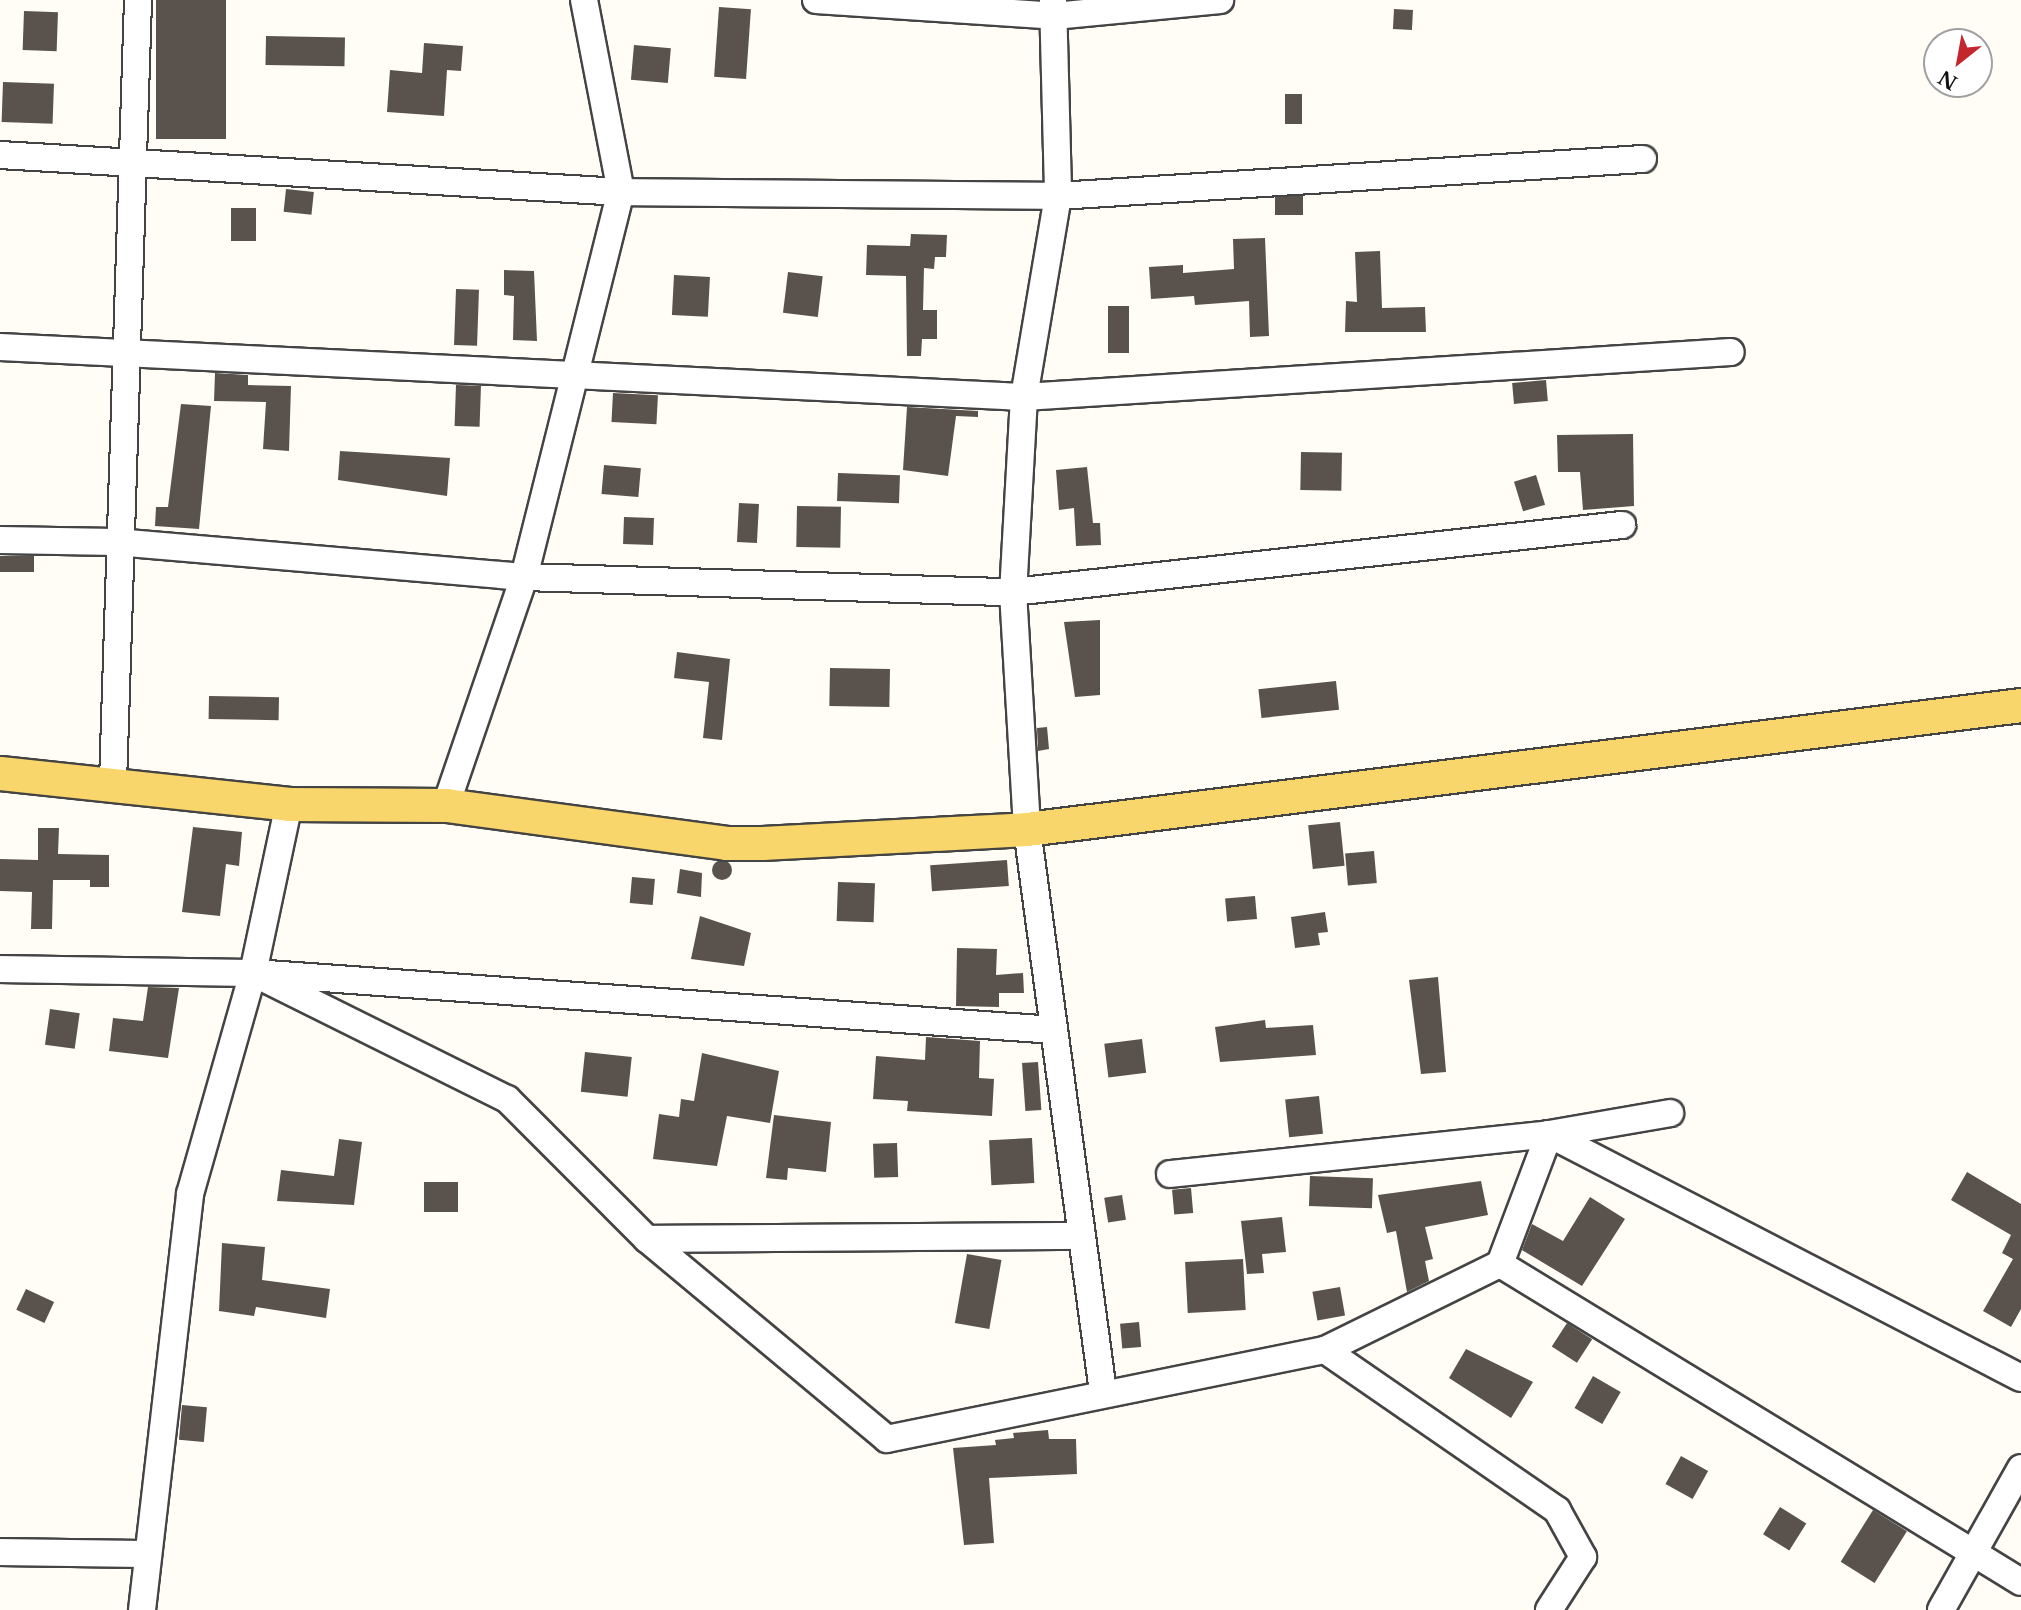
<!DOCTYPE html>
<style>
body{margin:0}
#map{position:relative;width:2021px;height:1610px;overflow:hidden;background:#fffdf5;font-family:"Libre Baskerville",serif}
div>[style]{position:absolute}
.building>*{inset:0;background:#5a524d;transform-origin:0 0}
.round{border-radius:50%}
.roads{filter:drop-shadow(2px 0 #444) drop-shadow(-2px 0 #444) drop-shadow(0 2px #444) drop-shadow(0 -2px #444)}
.minor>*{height:26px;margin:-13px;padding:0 13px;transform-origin:13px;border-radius:13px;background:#fff}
.major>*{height:33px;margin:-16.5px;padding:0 16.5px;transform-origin:16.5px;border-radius:16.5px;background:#f9d66b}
span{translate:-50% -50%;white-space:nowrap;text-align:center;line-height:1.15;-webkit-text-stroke:7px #fff;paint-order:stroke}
.north{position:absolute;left:1923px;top:28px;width:70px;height:70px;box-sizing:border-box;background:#fff;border:2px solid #a0a0a0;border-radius:50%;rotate:211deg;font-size:19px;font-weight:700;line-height:28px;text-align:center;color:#111}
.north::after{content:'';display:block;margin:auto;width:24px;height:32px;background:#c4262e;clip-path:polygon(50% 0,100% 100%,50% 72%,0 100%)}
</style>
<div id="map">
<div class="building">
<div style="left:156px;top:0;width:70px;height:139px"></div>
<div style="left:719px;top:7px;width:32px;height:70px;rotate:4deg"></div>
<div style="left:1394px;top:9px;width:19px;height:20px;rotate:3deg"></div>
<div style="left:24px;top:11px;width:34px;height:39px;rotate:2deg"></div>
<div style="left:266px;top:36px;width:79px;height:29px;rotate:1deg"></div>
<div style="clip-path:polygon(424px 43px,463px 46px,461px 71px,447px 70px,444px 116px,387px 112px,390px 70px,422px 73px)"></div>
<div style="left:634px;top:45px;width:37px;height:35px;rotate:5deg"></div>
<div style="left:3px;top:82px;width:51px;height:40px;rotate:2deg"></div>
<div style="left:1302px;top:94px;width:30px;height:17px;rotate:90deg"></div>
<div style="left:286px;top:189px;width:28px;height:23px;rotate:6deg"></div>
<div style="left:1303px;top:196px;width:19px;height:28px;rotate:90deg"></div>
<div style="left:231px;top:208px;width:25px;height:33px"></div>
<div style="clip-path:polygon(911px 234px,947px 235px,946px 257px,935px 257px,934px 269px,924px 268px,923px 310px,937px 310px,937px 339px,922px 339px,921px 356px,907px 356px,906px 276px,866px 275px,867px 245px,910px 246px)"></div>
<div style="clip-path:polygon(1265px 238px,1269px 336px,1250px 337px,1249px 301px,1195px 305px,1194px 296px,1151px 299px,1149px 267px,1183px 265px,1183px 273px,1234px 269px,1233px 239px)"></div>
<div style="clip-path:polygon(1380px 251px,1382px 308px,1425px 307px,1426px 332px,1345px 332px,1346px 301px,1357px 302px,1355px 252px)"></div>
<div style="clip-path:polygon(504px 270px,534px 271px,537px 341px,513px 340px,514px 296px,504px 295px)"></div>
<div style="left:788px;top:272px;width:35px;height:41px;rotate:7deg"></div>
<div style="left:674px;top:275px;width:36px;height:40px;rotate:3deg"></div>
<div style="left:456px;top:289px;width:23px;height:56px;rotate:2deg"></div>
<div style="left:1108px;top:306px;width:21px;height:47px"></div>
<div style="clip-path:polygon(215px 373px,248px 375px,248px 385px,291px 386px,289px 451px,263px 449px,266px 402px,214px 401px)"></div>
<div style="left:1546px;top:380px;width:21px;height:34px;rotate:85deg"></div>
<div style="left:456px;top:385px;width:25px;height:41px;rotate:2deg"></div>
<div style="left:613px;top:393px;width:45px;height:29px;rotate:3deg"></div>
<div style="clip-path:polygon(181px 404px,211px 406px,199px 529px,155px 526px,156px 507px,168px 507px)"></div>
<div style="clip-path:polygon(907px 407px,978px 411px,978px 417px,956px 416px,948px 476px,903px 470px)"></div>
<div style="clip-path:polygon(1633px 434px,1634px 506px,1583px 510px,1580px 472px,1558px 472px,1557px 435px)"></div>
<div style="clip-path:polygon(340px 451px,450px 458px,447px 496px,338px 480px)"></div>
<div style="left:1301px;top:452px;width:41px;height:38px;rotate:1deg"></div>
<div style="left:604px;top:465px;width:37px;height:29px;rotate:5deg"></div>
<div style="clip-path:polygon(1087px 467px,1093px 523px,1100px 523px,1101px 545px,1076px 546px,1074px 508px,1059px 510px,1056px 470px)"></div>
<div style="left:838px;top:473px;width:62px;height:28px;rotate:2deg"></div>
<div style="left:1536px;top:475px;width:31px;height:23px;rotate:73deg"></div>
<div style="left:739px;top:503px;width:20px;height:39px;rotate:3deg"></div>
<div style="left:797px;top:506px;width:44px;height:41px;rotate:1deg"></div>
<div style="left:624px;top:517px;width:30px;height:27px;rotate:2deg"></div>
<div style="left:0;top:556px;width:34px;height:16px"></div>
<div style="clip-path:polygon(1100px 620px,1100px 695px,1075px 697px,1064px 622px)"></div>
<div style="clip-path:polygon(677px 652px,730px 659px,722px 740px,703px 738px,709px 682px,674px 678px)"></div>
<div style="left:830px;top:668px;width:60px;height:38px;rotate:1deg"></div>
<div style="left:1336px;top:681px;width:29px;height:78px;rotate:84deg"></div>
<div style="left:209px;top:696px;width:70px;height:23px;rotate:1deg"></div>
<div style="clip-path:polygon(1047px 727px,1049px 749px,1038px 751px,1037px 728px)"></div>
<div style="left:1340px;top:822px;width:44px;height:32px;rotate:84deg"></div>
<div style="clip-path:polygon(193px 827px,242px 832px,239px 866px,226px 864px,220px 916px,182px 912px)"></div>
<div style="clip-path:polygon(38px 828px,59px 828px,58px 854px,109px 855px,109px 887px,90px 887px,90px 880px,53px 880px,52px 929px,31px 929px,32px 892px,0 891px,0 859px,38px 860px)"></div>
<div style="left:1374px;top:851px;width:32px;height:29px;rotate:85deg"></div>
<div style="left:1007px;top:860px;width:26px;height:77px;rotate:86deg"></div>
<div class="round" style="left:712px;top:860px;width:20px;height:20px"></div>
<div style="clip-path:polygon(680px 869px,702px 873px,701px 897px,677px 893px)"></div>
<div style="left:632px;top:877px;width:23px;height:26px;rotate:5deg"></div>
<div style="left:838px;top:882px;width:37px;height:39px;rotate:2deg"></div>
<div style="left:1255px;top:896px;width:23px;height:30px;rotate:85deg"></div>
<div style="clip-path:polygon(1325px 912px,1328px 932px,1318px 933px,1320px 945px,1295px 948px,1291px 917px)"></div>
<div style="clip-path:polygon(700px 916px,751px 933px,744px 966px,691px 959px)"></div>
<div style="clip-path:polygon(957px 948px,997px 949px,996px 975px,1023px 973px,1024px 993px,999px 993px,999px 1007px,956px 1006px)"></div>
<div style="clip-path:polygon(1438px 977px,1446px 1072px,1421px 1074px,1409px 980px)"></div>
<div style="clip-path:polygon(148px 987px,179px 988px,168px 1058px,109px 1051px,113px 1018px,143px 1021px)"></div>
<div style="left:50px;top:1009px;width:30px;height:36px;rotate:8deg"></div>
<div style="clip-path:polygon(1265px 1020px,1266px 1028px,1313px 1025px,1316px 1055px,1220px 1062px,1215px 1027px)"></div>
<div style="clip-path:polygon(926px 1037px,980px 1041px,979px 1078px,994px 1079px,992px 1116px,907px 1111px,908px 1101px,873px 1099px,876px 1056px,925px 1060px)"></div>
<div style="left:1142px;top:1039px;width:34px;height:38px;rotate:83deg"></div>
<div style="left:585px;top:1052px;width:47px;height:40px;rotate:6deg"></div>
<div style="clip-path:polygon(702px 1053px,779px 1071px,770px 1123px,727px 1116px,717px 1166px,653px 1159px,659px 1114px,679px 1117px,681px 1099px,694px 1101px)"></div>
<div style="left:1038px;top:1062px;width:48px;height:16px;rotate:86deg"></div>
<div style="left:1319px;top:1096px;width:38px;height:34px;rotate:84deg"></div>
<div style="clip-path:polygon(774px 1115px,831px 1122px,826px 1172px,788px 1168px,787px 1180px,766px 1178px)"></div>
<div style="left:1032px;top:1138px;width:45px;height:43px;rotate:87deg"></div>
<div style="clip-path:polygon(339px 1139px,362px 1142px,354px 1205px,277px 1201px,281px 1170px,334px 1176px)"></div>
<div style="left:897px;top:1143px;width:34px;height:24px;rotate:88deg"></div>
<div style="clip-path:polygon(1967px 1172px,2021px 1204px,2021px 1309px,2011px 1327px,1983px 1311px,2013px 1259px,2002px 1253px,2016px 1225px,2011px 1235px,1951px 1200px)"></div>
<div style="left:1310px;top:1176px;width:63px;height:30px;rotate:2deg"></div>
<div style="clip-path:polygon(1481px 1181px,1488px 1215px,1425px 1227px,1433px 1259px,1425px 1261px,1429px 1281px,1407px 1292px,1396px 1231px,1387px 1233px,1378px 1195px)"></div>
<div style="left:424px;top:1182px;width:34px;height:30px"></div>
<div style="left:1191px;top:1188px;width:25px;height:19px;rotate:85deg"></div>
<div style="left:1122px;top:1195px;width:25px;height:18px;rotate:81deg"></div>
<div style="clip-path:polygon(1590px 1197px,1625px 1219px,1582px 1286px,1522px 1250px,1532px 1224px,1563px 1241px)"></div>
<div style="clip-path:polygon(1282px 1217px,1286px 1252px,1262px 1254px,1264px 1273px,1247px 1274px,1241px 1221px)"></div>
<div style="clip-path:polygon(222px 1243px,265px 1247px,262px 1280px,330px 1289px,326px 1318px,256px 1307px,254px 1316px,219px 1311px)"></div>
<div style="left:967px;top:1254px;width:35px;height:70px;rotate:10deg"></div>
<div style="left:1243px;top:1259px;width:51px;height:58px;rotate:87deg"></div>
<div style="left:1340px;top:1287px;width:29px;height:28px;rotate:80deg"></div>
<div style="left:26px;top:1289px;width:31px;height:23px;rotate:25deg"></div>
<div style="left:1139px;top:1322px;width:25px;height:19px;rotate:85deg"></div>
<div style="left:1567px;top:1323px;width:30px;height:28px;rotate:33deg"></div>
<div style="clip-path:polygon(1466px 1349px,1533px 1382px,1511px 1418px,1449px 1378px)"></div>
<div style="left:1593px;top:1376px;width:32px;height:37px;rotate:30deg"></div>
<div style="left:182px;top:1405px;width:25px;height:35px;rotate:5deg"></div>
<div style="clip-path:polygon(1048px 1430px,1049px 1439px,1076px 1439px,1077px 1474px,989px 1478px,994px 1543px,964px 1545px,953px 1448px,996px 1445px,995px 1440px,1014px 1438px,1013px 1433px)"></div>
<div style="left:1681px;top:1456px;width:31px;height:32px;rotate:29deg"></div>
<div style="left:1780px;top:1507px;width:31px;height:32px;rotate:32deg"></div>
<div style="left:1873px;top:1510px;width:40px;height:61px;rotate:32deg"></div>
</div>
<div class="roads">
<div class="minor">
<div style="left:816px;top:0;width:239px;rotate:3.8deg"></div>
<div style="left:1054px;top:16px;width:167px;rotate:-5.5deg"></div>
<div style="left:1053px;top:0;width:196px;rotate:88.5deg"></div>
<div style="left:1058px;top:196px;width:204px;rotate:99.6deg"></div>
<div style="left:1024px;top:397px;width:195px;rotate:93.2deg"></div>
<div style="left:1013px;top:592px;width:237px;rotate:86.6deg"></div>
<div style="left:1027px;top:829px;width:568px;rotate:82.31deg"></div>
<div style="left:0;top:155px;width:622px;rotate:3.41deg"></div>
<div style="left:621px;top:192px;width:437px;rotate:0.5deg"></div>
<div style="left:1058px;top:196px;width:586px;rotate:-3.62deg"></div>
<div style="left:0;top:347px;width:1025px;rotate:2.8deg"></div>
<div style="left:1024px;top:397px;width:708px;rotate:-3.64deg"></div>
<div style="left:0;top:540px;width:116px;rotate:1deg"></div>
<div style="left:116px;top:542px;width:409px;rotate:4.9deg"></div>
<div style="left:524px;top:577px;width:489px;rotate:1.8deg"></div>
<div style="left:1013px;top:592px;width:613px;rotate:-6.28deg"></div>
<div style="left:113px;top:783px;width:783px;rotate:-88.17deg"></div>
<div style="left:446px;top:805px;width:241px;rotate:-71.1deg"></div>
<div style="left:524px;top:577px;width:397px;rotate:-75.9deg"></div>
<div style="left:621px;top:192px;width:196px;rotate:-100.9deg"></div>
<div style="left:0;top:969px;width:253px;rotate:0.9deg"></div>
<div style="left:253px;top:973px;width:803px;rotate:4.07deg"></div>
<div style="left:253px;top:973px;width:284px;rotate:26.4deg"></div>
<div style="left:507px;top:1099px;width:198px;rotate:45deg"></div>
<div style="left:647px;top:1239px;width:312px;rotate:39.8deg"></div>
<div style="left:887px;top:1439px;width:447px;rotate:-11.5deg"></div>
<div style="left:1325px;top:1350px;width:195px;rotate:-26.2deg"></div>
<div style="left:1500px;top:1264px;width:139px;rotate:-69.3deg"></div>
<div style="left:1549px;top:1134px;width:531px;rotate:27.34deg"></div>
<div style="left:1170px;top:1174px;width:381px;rotate:-6deg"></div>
<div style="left:1549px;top:1134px;width:123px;rotate:-9.8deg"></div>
<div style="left:647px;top:1239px;width:435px;rotate:-0.4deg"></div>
<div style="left:1500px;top:1264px;width:610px;rotate:31.4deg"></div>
<div style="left:1325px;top:1350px;width:282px;rotate:34.6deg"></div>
<div style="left:1557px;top:1510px;width:54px;rotate:61deg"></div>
<div style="left:1583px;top:1557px;width:63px;rotate:122.7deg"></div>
<div style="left:0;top:1552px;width:148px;rotate:0.8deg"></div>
<div style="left:142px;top:1610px;width:419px;rotate:-83.4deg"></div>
<div style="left:190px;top:1194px;width:230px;rotate:-74.1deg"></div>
<div style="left:253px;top:973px;width:173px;rotate:-78deg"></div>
<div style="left:1941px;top:1610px;width:163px;rotate:-60.6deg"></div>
</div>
<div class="major">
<div style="left:0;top:773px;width:291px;rotate:6.1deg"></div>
<div style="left:289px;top:804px;width:157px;rotate:0.4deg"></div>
<div style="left:446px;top:805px;width:283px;rotate:7.7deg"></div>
<div style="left:726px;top:843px;width:36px"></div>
<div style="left:762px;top:843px;width:265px;rotate:-3deg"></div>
<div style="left:1027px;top:829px;width:1002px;rotate:-7.11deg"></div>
</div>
</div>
<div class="north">N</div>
</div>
